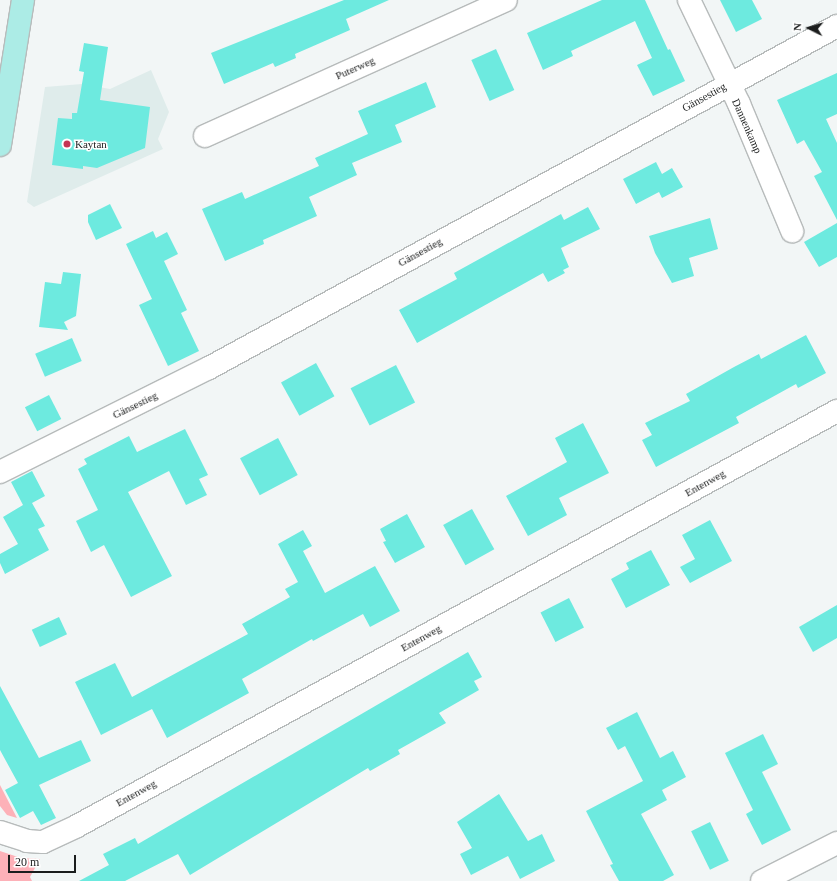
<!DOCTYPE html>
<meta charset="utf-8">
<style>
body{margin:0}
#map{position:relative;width:837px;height:881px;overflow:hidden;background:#f2f6f6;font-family:"Times New Roman",serif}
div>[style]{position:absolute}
.built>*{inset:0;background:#dfeceb}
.green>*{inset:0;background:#fdb1b8}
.building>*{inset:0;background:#6deadf;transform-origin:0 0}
.roads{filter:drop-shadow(1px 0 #b7bbbb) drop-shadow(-1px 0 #b7bbbb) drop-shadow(0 1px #b7bbbb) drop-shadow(0 -1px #b7bbbb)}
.street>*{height:22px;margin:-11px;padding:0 11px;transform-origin:11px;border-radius:11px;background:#fff}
.primary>*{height:22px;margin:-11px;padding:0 11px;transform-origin:11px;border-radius:11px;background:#acece6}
.dots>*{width:11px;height:11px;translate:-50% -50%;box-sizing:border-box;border:2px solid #fff;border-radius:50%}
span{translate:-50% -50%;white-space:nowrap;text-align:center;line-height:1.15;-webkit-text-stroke:3px #fff;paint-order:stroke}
.street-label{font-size:11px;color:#1b1d1d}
.poi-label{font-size:11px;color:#1b1d1d}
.left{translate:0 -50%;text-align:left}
.north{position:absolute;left:789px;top:8px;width:40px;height:40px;-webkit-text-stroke:3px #fff;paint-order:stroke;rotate:275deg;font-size:11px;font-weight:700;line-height:16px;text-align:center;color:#1b1d1d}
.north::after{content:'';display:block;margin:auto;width:14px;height:18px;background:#1b1d1d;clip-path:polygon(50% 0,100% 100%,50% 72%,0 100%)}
.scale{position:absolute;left:8px;top:855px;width:68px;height:18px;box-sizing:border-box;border:2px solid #1b1d1d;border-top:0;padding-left:5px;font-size:12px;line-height:14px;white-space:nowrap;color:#1b1d1d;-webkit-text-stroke:3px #fff;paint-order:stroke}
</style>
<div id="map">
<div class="built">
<div style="clip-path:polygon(151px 70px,169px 112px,158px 139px,163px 149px,34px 207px,27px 202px,45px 87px,82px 84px,110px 89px)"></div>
</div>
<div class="green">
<div style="clip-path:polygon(0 785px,17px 818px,7px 815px,0 806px)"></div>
<div style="clip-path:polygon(0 851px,21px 858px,40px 859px,30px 877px,32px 881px,0 881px)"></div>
</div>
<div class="building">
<div style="clip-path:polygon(344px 0,389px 0,346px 19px,350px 30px,295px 54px,296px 58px,275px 67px,273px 63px,224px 84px,211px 53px)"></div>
<div style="clip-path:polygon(602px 0,645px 0,668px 50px,670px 49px,685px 81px,653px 96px,637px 65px,652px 58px,635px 21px,571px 51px,573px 56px,543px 70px,527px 33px)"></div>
<div style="clip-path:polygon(720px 0,752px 0,762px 19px,736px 32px)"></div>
<div style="clip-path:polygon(84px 43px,108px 47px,100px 100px,150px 107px,145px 148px,97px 168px,83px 166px,83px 169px,52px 165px,58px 118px,72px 119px,72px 113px,77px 113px,84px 72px,79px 71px)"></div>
<div style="left:496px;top:49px;width:45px;height:27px;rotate:66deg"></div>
<div style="clip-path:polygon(837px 73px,837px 114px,826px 119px,837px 143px,837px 220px,814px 176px,822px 172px,804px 140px,797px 144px,777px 100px)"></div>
<div style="clip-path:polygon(426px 82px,436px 107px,395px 125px,402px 142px,352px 163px,357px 175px,309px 197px,317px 216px,263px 240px,264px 244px,225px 261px,202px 209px,242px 192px,245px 199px,319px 166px,315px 158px,368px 134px,358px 111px)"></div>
<div style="clip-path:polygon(656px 162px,662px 174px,672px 168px,683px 187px,662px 198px,659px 192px,636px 204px,623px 179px)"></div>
<div style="clip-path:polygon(110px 204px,122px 228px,96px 240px,88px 222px,88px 215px)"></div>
<div style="clip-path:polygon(588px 207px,600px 229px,561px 248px,569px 267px,563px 270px,565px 273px,548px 282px,543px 273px,417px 343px,399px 310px,457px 279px,454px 273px,561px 214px,564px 220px)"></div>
<div style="clip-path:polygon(710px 218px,718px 249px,689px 258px,694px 276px,672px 283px,655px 253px,649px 236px)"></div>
<div style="clip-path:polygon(837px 223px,837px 257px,819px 267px,804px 242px)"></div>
<div style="clip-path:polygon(153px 231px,156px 238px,167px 232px,178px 254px,164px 261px,187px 310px,181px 313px,199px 351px,168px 366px,139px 305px,152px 299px,126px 244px)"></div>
<div style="clip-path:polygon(63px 272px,81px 274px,76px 316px,64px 322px,68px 330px,39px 327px,45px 282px,61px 284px)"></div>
<div style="clip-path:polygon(806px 335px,826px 373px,798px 388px,796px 384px,736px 417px,739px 423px,656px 467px,642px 440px,652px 435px,645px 423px,690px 401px,686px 394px,734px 367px,759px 354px,761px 359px)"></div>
<div style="left:72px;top:338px;width:25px;height:40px;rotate:67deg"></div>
<div style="left:316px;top:363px;width:38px;height:40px;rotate:61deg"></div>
<div style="left:396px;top:365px;width:42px;height:51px;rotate:63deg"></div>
<div style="left:49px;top:395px;width:27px;height:27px;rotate:63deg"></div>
<div style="clip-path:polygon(583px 423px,609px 473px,559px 498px,567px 515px,528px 536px,506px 496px,567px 462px,555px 438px)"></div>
<div style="clip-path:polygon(185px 429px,208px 475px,199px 479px,207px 495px,186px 505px,169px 471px,128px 492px,172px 576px,131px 597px,104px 545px,91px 552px,76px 521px,98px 510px,78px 469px,87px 464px,84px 459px,129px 436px,137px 452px)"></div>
<div style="left:278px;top:438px;width:42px;height:43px;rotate:62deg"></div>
<div style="clip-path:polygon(32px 471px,45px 496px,32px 503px,45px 526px,38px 529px,49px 550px,5px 574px,0 563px,0 554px,18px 544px,3px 517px,23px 505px,11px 482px)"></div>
<div style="left:472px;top:509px;width:46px;height:33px;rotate:61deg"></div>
<div style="clip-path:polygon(407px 514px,425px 547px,395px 563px,383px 542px,386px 541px,380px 529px)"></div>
<div style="clip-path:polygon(710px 520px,732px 561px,690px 583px,680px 567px,695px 559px,682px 535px)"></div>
<div style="clip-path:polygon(303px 530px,312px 546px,303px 551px,325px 593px,375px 566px,400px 611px,370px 627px,363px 614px,313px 641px,312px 639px,242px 679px,249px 693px,167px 738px,152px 709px,101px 735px,75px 682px,115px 663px,132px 697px,248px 634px,242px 624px,290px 597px,285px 589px,298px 582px,278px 544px)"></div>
<div style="clip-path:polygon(651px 550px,670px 585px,626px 608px,611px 579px,629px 569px,626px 563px)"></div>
<div style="left:569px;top:598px;width:33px;height:32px;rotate:63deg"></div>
<div style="clip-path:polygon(837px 605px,837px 638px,813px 652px,799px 627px)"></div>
<div style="left:59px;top:617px;width:19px;height:30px;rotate:65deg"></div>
<div style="clip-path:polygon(468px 652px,482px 677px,474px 681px,479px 690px,439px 713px,446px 723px,398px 750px,400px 754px,370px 771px,368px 768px,190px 875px,178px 854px,125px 881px,79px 881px,109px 865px,103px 854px,135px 838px,138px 844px)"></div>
<div style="clip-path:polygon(0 686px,39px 758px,81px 740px,91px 761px,39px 785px,56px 818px,41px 825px,33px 811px,20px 818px,5px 790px,18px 783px,0 750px)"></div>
<div style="clip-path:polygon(637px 712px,660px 758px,673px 751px,686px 777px,662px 790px,667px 800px,641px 814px,674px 875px,663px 881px,619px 881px,610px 865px,613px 864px,586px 811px,643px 781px,625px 746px,618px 750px,606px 728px)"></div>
<div style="clip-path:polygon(763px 734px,778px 764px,762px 772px,791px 830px,762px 845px,746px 814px,753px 810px,725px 753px)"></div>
<div style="clip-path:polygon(499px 794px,528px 841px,542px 834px,555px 861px,520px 879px,508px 856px,471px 875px,460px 854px,472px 848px,457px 822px)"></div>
<div style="left:710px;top:822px;width:43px;height:21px;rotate:64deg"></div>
</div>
<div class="roads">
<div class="street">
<div style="left:689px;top:0;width:115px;rotate:64.3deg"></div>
<div style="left:739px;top:104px;width:138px;rotate:67.3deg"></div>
<div style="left:205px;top:136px;width:330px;rotate:-24.3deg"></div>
<div style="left:0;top:472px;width:233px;rotate:-26.5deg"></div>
<div style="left:209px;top:368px;width:715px;rotate:-28.57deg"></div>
<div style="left:0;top:832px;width:28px;rotate:18deg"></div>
<div style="left:27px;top:841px;width:16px;rotate:4deg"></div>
<div style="left:43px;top:842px;width:38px;rotate:-25deg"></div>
<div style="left:77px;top:826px;width:866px;rotate:-28.64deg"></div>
<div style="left:762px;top:881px;width:84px;rotate:-26.9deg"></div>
</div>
<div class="primary">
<div style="left:0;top:145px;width:147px;rotate:-81deg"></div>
</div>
</div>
<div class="dots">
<div style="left:67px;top:144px;background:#c53554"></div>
</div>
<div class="street-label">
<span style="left:355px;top:68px;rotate:-24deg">Puterweg</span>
<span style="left:704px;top:97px;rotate:-29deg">Gänsestieg</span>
<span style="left:747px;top:126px;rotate:66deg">Dannenkamp</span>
<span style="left:420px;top:252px;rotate:-29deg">Gänsestieg</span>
<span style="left:135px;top:405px;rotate:-26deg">Gänsestieg</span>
<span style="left:705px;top:483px;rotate:-29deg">Entenweg</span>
<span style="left:421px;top:638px;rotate:-29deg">Entenweg</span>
<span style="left:136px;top:793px;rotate:-29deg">Entenweg</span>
</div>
<div class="poi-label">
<span class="left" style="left:75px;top:144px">Kaytan</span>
</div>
<div class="north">N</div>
<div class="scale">20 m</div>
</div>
